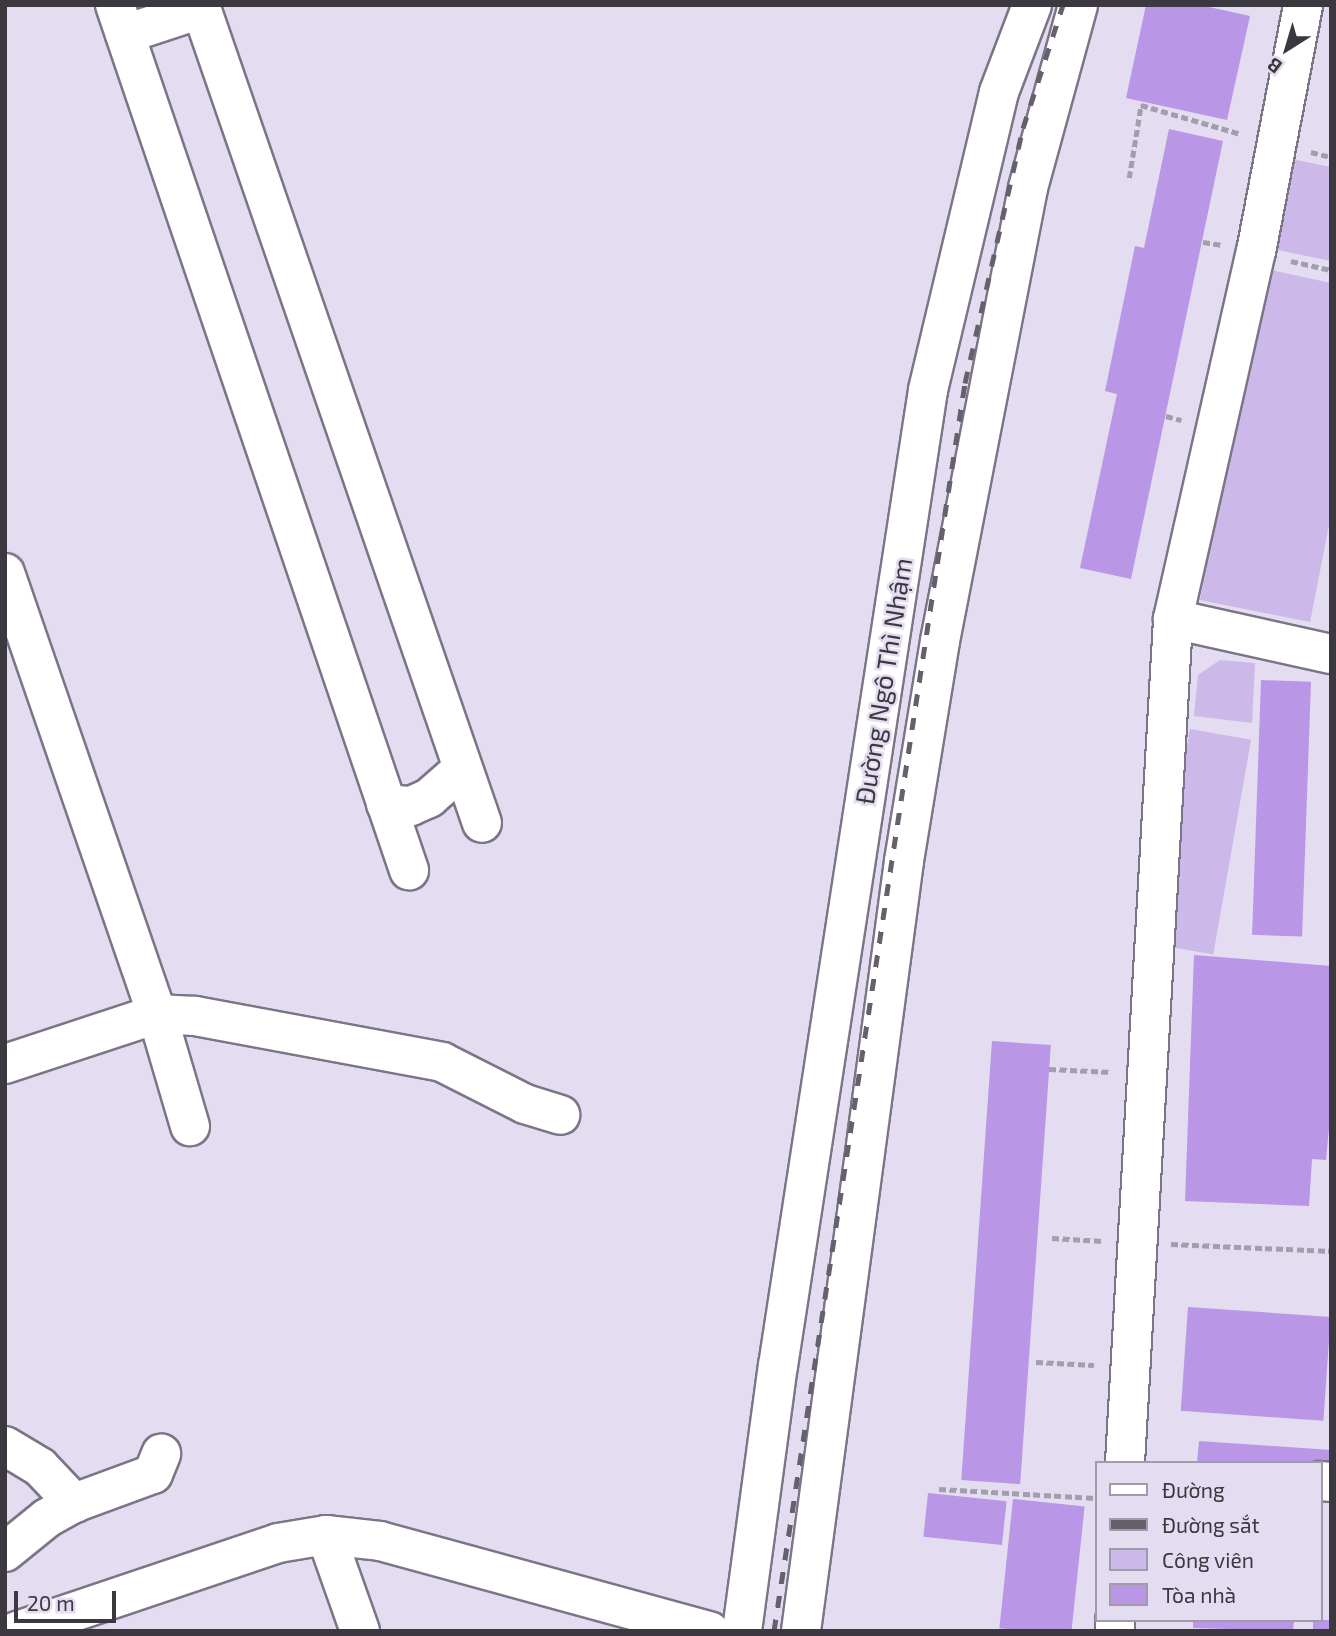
<!DOCTYPE html>
<meta charset="utf-8">
<style>
body{margin:0}
#map{position:relative;width:1336px;height:1636px;overflow:hidden;background:#e4dcf0;font-family:"Exo 2",sans-serif}
div>[style]{position:absolute}
.green>*{inset:0;background:#ccb8e9;transform-origin:0 0}
.building>*{inset:0;background:#b996e6;transform-origin:0 0}
.path>*{height:4.5px;margin-top:-2.25px;transform-origin:0;background:repeating-linear-gradient(90deg,#a39dac 0 7px,transparent 0 10.5px)}
.roads{filter:drop-shadow(2px 0 #7c7587) drop-shadow(-2px 0 #7c7587) drop-shadow(0 2px #7c7587) drop-shadow(0 -2px #7c7587)}
.minor>*{height:38px;margin:-19px;padding:0 19px;transform-origin:19px;border-radius:19px;background:#fff}
.rail>*{height:5px;margin-top:-2.5px;transform-origin:0;background:repeating-linear-gradient(90deg,#65616c 0 12px,transparent 0 24px)}
span{translate:-50% -50%;white-space:nowrap;text-align:center;line-height:1.15;-webkit-text-stroke:5px #e4dcf0;paint-order:stroke}
.street-label{font-size:26px;color:#3b3840}
.frame{position:absolute;inset:0;border:7px solid #3b3840;pointer-events:none}
.legend{position:absolute;left:1095px;top:1461px;width:228px;height:161px;box-sizing:border-box;background:#e4dcf0;border:2px solid #a09aaa;margin:0;padding:9px 12px;list-style:none;font-size:21px;color:#3b3840}
.legend li{display:flex;align-items:center;gap:14px;height:35px}
.legend b{width:35px;border:2px solid #a09aaa}
.north{position:absolute;left:1252px;top:14px;width:70px;height:70px;-webkit-text-stroke:5px #e4dcf0;paint-order:stroke;rotate:217deg;font-size:19px;font-weight:700;line-height:28px;text-align:center;color:#3b3840}
.north::after{content:'';display:block;margin:auto;width:24px;height:32px;background:#3b3840;clip-path:polygon(50% 0,100% 100%,50% 72%,0 100%)}
.scale{position:absolute;left:14px;top:1591px;width:102px;height:32px;box-sizing:border-box;border:4px solid #3b3840;border-top:0;padding-left:9px;font-size:21px;line-height:24px;white-space:nowrap;color:#3b3840;-webkit-text-stroke:5px #e4dcf0;paint-order:stroke}
</style>
<div id="map">
<div class="green">
<div style="clip-path:polygon(1292px 159px,1331px 167px,1331px 261px,1273px 249px)"></div>
<div style="clip-path:polygon(1266px 269px,1331px 283px,1331px 515px,1310px 622px,1200px 600px)"></div>
<div style="clip-path:polygon(1220px 660px,1255px 663px,1252px 723px,1194px 716px,1198px 675px)"></div>
<div style="left:1190px;top:729px;width:62px;height:218px;rotate:10deg"></div>
</div>
<div class="building">
<div style="clip-path:polygon(1146px 5px,1200px 5px,1250px 16px,1227px 120px,1126px 98px)"></div>
<div style="clip-path:polygon(1169px 129px,1223px 141px,1131px 579px,1080px 568px,1117px 394px,1105px 391px,1135px 246px,1144px 248px)"></div>
<div style="left:1261px;top:680px;width:50px;height:255px;rotate:2deg"></div>
<div style="clip-path:polygon(1194px 955px,1331px 966px,1331px 1107px,1326px 1160px,1312px 1159px,1309px 1206px,1185px 1201px)"></div>
<div style="left:992px;top:1041px;width:59px;height:440px;rotate:4deg"></div>
<div style="left:1188px;top:1307px;width:143px;height:104px;rotate:4deg"></div>
<div style="clip-path:polygon(1199px 1441px,1331px 1450px,1331px 1465px,1197px 1463px)"></div>
<div style="left:928px;top:1493px;width:79px;height:44px;rotate:6deg"></div>
<div style="left:1013px;top:1499px;width:72px;height:130px;rotate:6deg"></div>
<div style="clip-path:polygon(1193px 1620px,1294px 1620px,1293px 1631px,1193px 1628px)"></div>
<div style="left:1313px;top:1620px;width:18px;height:11px"></div>
</div>
<div class="path">
<div style="left:1311px;top:152px;width:21px;rotate:14deg"></div>
<div style="left:1129px;top:178px;width:74px;rotate:-80.7deg"></div>
<div style="left:1141px;top:105px;width:104px;rotate:16.2deg"></div>
<div style="left:1203px;top:242px;width:18px;rotate:9deg"></div>
<div style="left:1291px;top:261px;width:41px;rotate:12.7deg"></div>
<div style="left:1166px;top:416px;width:16px;rotate:15deg"></div>
<div style="left:1049px;top:1069px;width:62px;rotate:2.8deg"></div>
<div style="left:1052px;top:1238px;width:51px;rotate:3.4deg"></div>
<div style="left:1171px;top:1244px;width:160px;rotate:2.5deg"></div>
<div style="left:1036px;top:1362px;width:58px;rotate:3deg"></div>
<div style="left:939px;top:1489px;width:157px;rotate:3.3deg"></div>
</div>
<div class="roads">
<div class="minor">
<div style="left:115px;top:5px;width:914px;rotate:71.23deg"></div>
<div style="left:200px;top:5px;width:865px;rotate:70.98deg"></div>
<div style="left:125px;top:34px;width:80px;rotate:-18.2deg"></div>
<div style="left:5px;top:573px;width:466px;rotate:71deg"></div>
<div style="left:157px;top:1014px;width:117px;rotate:73.6deg"></div>
<div style="left:1173px;top:619px;width:162px;rotate:12.5deg"></div>
<div style="left:386px;top:804px;width:25px;rotate:5deg"></div>
<div style="left:411px;top:806px;width:20px;rotate:-24deg"></div>
<div style="left:429px;top:798px;width:44px;rotate:-41.3deg"></div>
<div style="left:5px;top:1064px;width:160px;rotate:-18.2deg"></div>
<div style="left:157px;top:1014px;width:38px;rotate:3deg"></div>
<div style="left:195px;top:1016px;width:251px;rotate:10.5deg"></div>
<div style="left:442px;top:1062px;width:93px;rotate:26.8deg"></div>
<div style="left:525px;top:1104px;width:37px;rotate:17deg"></div>
<div style="left:5px;top:1446px;width:41px;rotate:31deg"></div>
<div style="left:40px;top:1467px;width:50px;rotate:46.6deg"></div>
<div style="left:1125px;top:1463px;width:845px;rotate:-86.74deg"></div>
<div style="left:1173px;top:619px;width:376px;rotate:-77.3deg"></div>
<div style="left:1256px;top:252px;width:251px;rotate:-79.2deg"></div>
<div style="left:1320px;top:1481px;width:11px;rotate:5deg"></div>
<div style="left:326px;top:1535px;width:102px;rotate:70.5deg"></div>
<div style="left:5px;top:1552px;width:54px;rotate:-39deg"></div>
<div style="left:47px;top:1518px;width:31px;rotate:-29deg"></div>
<div style="left:74px;top:1503px;width:84px;rotate:-20.2deg"></div>
<div style="left:153px;top:1474px;width:22px;rotate:-68deg"></div>
<div style="left:17px;top:1631px;width:275px;rotate:-18.6deg"></div>
<div style="left:278px;top:1543px;width:49px;rotate:-9.5deg"></div>
<div style="left:326px;top:1535px;width:54px;rotate:6.3deg"></div>
<div style="left:380px;top:1541px;width:342px;rotate:15.3deg"></div>
<div style="left:742px;top:1631px;width:267px;rotate:-82.3deg"></div>
<div style="left:778px;top:1366px;width:987px;rotate:-81.26deg"></div>
<div style="left:928px;top:390px;width:306px;rotate:-76.6deg"></div>
<div style="left:999px;top:92px;width:93px;rotate:-69.2deg"></div>
<div style="left:801px;top:1631px;width:777px;rotate:-82.38deg"></div>
<div style="left:904px;top:861px;width:223px;rotate:-80.7deg"></div>
<div style="left:940px;top:641px;width:461px;rotate:-79deg"></div>
<div style="left:1028px;top:188px;width:190px;rotate:-74.7deg"></div>
<div style="left:1115px;top:1631px;width:11px;rotate:-90deg"></div>
</div>
</div>
<div class="rail">
<div style="left:774px;top:1631px;width:1263px;rotate:-81.3deg"></div>
<div style="left:965px;top:383px;width:262px;rotate:-77.2deg"></div>
<div style="left:1023px;top:128px;width:129px;rotate:-72deg"></div>
</div>
<div class="street-label">
<span style="left:883px;top:681px;rotate:-81deg">Đường Ngô Thì Nhậm</span>
</div>
<div class="frame"></div>
<ul class="legend">
<li><b style="height:9px;background:#fff"></b>Đường</li>
<li><b style="height:9px;background:#65616c"></b>Đường sắt</li>
<li><b style="height:19px;background:#ccb8e9"></b>Công viên</li>
<li><b style="height:19px;background:#b996e6"></b>Tòa nhà</li>
</ul>
<div class="north">B</div>
<div class="scale">20 m</div>
</div>
